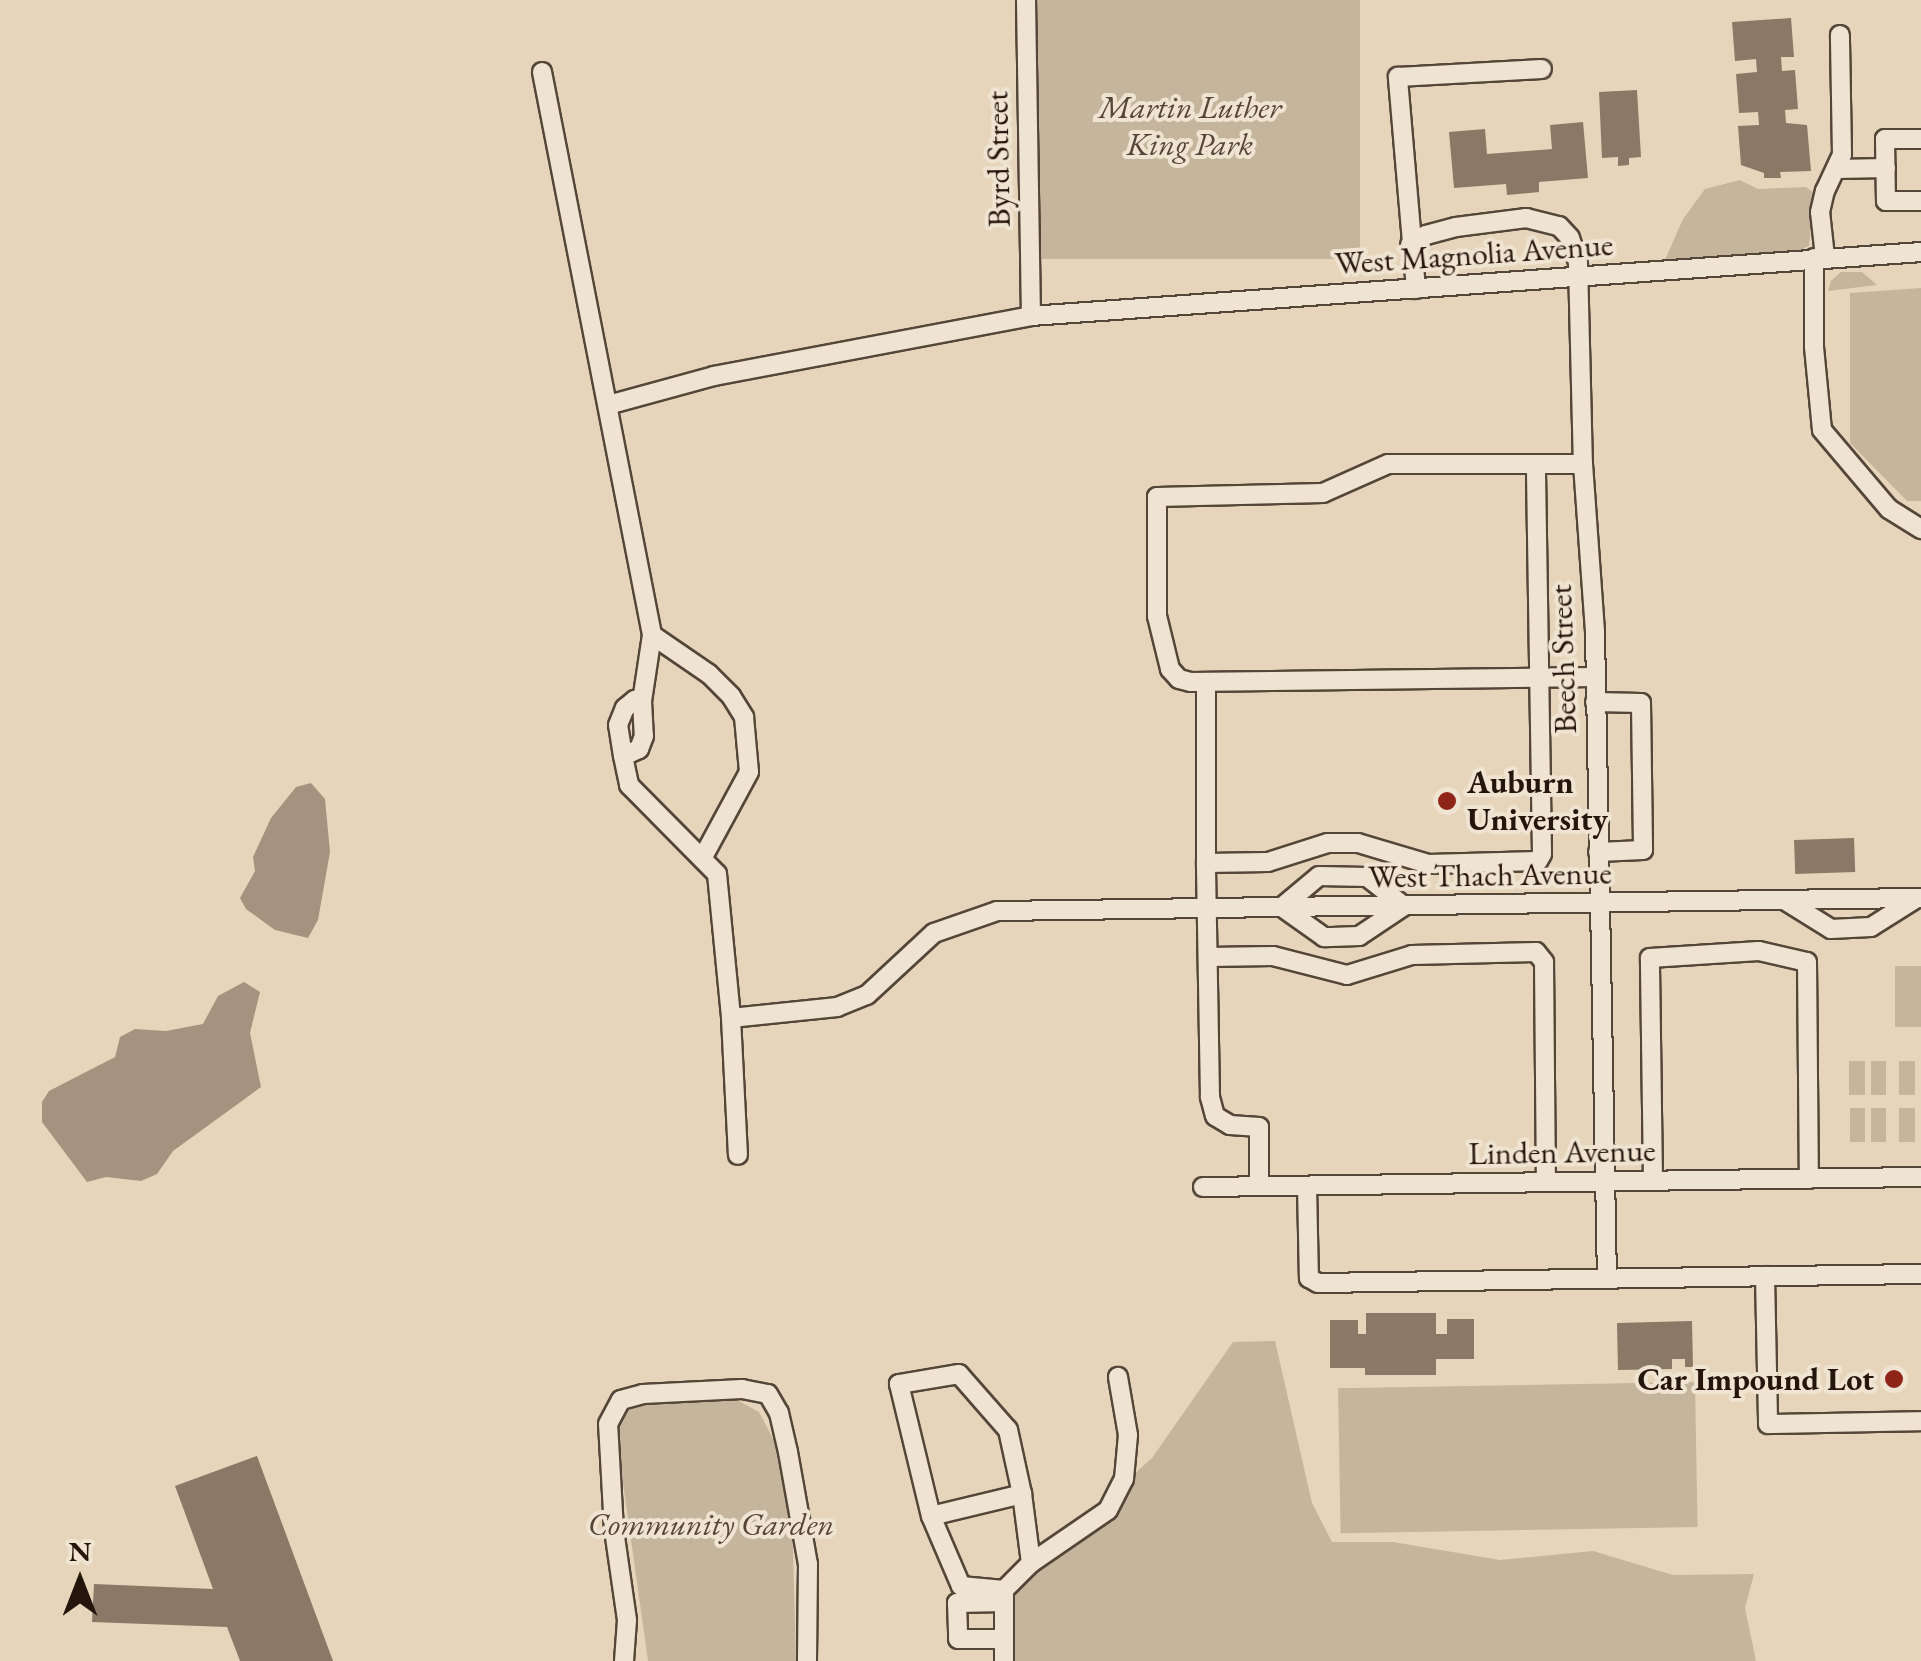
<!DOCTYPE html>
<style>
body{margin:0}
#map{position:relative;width:1921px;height:1661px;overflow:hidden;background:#e6d5ba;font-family:"EB Garamond",serif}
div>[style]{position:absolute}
.green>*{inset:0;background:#c5b59c;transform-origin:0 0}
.water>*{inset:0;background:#a4947f}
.building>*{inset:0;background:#897966;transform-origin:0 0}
.roads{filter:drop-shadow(2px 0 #544638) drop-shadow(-2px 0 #544638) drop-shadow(0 2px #544638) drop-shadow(0 -2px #544638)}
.minor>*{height:18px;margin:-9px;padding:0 9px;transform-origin:9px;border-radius:9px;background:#efe4d2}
.dots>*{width:28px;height:28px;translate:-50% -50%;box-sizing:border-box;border:5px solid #efe4d2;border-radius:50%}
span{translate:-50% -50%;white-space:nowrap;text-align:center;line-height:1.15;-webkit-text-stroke:8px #efe4d2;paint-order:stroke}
.park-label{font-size:32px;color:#544637;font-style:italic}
.street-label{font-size:32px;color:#24160c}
.poi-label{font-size:32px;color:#24160c;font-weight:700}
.left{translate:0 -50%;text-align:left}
.right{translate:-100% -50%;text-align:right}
.north{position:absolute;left:30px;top:1531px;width:100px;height:100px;-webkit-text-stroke:8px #efe4d2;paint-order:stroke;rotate:0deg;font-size:28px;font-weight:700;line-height:40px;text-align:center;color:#24160c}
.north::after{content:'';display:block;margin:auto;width:35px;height:45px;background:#24160c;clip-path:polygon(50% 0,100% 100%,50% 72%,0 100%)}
</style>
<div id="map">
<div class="green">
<div style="left:1034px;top:0;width:326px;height:259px"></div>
<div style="clip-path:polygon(1740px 180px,1758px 189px,1806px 187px,1814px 193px,1809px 246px,1798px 251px,1665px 260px,1683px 219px,1705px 189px)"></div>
<div style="clip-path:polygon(1841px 272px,1862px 272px,1877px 285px,1828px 291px,1831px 281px)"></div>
<div style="clip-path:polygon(1921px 288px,1921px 501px,1907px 501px,1850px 443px,1850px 293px)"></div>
<div style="left:1895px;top:966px;width:26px;height:61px"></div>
<div style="left:1849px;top:1061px;width:16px;height:34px"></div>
<div style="left:1871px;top:1061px;width:15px;height:34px"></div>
<div style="left:1899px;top:1061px;width:16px;height:34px"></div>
<div style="left:1850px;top:1108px;width:15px;height:34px"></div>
<div style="left:1871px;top:1108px;width:15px;height:34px"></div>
<div style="left:1899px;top:1108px;width:16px;height:34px"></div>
<div style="clip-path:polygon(1275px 1341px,1312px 1503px,1332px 1542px,1393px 1542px,1500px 1560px,1593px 1551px,1673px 1575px,1754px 1574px,1745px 1608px,1756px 1661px,1004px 1661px,1004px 1590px,1152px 1458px,1233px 1342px)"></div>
<div style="left:1695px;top:1382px;width:145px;height:357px;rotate:89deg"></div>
<div style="clip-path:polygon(724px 1393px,759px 1412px,783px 1458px,792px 1515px,796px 1661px,648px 1661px,616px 1433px,621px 1413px,640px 1402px)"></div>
</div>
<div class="water">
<div style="clip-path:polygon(311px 783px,325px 799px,330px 852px,318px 920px,308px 938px,275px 930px,246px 909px,240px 898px,255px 871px,253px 857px,271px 818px,296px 787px)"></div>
<div style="clip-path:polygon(244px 982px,260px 992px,250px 1033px,261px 1087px,173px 1151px,157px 1174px,141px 1181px,106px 1177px,87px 1182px,42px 1122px,42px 1102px,49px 1091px,115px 1057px,120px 1037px,135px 1029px,166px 1031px,203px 1024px,218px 996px)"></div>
</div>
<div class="building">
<div style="clip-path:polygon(1791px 18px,1794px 57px,1781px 57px,1782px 71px,1795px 70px,1798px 109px,1785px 110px,1786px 123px,1807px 125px,1811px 171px,1780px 172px,1781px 178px,1764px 178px,1764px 173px,1741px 165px,1738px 126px,1759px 125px,1758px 112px,1739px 113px,1736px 74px,1757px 72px,1756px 59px,1735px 61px,1732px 22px)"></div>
<div style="clip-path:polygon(1637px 90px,1641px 157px,1629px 158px,1629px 165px,1618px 166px,1618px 157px,1602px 158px,1599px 92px)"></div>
<div style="clip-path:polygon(1583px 122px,1588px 178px,1539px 182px,1539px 192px,1507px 195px,1506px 184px,1454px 188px,1449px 132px,1485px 129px,1487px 154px,1552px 149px,1550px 125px)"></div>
<div style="left:1854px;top:838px;width:34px;height:60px;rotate:88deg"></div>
<div style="clip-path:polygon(1366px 1313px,1436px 1313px,1436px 1334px,1447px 1334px,1447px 1319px,1474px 1319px,1474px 1359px,1436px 1359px,1436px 1375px,1365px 1375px,1365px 1368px,1330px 1368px,1330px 1320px,1358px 1320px,1358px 1334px,1366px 1334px)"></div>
<div style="clip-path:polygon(1692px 1321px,1693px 1367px,1685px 1367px,1685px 1359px,1672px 1359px,1672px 1369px,1618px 1370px,1617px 1323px)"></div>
<div style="clip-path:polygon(257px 1456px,333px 1661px,240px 1661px,227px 1627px,92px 1622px,94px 1584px,213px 1589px,175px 1486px)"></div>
</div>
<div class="roads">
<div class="minor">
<div style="left:1026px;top:0;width:316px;rotate:89.1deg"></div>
<div style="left:542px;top:72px;width:574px;rotate:78.94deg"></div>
<div style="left:652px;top:635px;width:67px;rotate:98.6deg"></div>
<div style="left:642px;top:701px;width:35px;rotate:87deg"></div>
<div style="left:644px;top:736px;width:14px;rotate:111deg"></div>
<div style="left:639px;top:749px;width:17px;rotate:156deg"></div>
<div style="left:623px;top:756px;width:31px;rotate:-99deg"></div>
<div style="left:618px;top:725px;width:18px;rotate:-68deg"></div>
<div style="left:625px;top:708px;width:13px;rotate:-39deg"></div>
<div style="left:635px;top:700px;width:7px;rotate:8deg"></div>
<div style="left:1921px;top:139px;width:36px;rotate:180deg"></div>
<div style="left:1885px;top:139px;width:62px;rotate:89.1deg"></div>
<div style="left:1886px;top:201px;width:35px"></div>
<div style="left:1837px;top:169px;width:49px;rotate:-1.2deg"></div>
<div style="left:1410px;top:245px;width:19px;rotate:-32deg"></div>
<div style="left:1426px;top:235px;width:31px;rotate:-15deg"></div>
<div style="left:1456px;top:227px;width:71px;rotate:-7.3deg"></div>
<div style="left:1526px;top:218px;width:34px;rotate:14deg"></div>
<div style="left:1559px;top:226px;width:16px;rotate:47deg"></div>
<div style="left:1570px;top:238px;width:26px;rotate:72deg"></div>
<div style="left:1578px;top:263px;width:201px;rotate:88.6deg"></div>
<div style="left:1583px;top:464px;width:168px;rotate:85.9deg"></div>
<div style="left:1595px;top:632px;width:646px;rotate:88.94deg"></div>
<div style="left:1825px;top:257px;width:45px;rotate:-96.3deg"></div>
<div style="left:1820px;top:212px;width:22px;rotate:-77deg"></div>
<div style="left:1825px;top:191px;width:40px;rotate:-65deg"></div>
<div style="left:1842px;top:155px;width:120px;rotate:-91deg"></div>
<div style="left:1814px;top:258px;width:89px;rotate:90deg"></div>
<div style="left:1814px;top:347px;width:83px;rotate:84.5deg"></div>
<div style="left:1822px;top:430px;width:104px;rotate:49.7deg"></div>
<div style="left:1889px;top:509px;width:38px;rotate:32deg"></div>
<div style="left:1416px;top:289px;width:213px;rotate:-94.9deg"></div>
<div style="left:1398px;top:77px;width:144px;rotate:-3.2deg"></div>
<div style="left:608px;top:405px;width:110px;rotate:-15.3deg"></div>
<div style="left:714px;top:376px;width:323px;rotate:-10.7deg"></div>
<div style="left:1031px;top:316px;width:892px;rotate:-4.11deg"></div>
<div style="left:1583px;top:464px;width:195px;rotate:180deg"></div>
<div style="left:1388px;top:464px;width:71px;rotate:156deg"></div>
<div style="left:1323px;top:493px;width:166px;rotate:178.6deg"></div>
<div style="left:1157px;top:497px;width:119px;rotate:90deg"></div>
<div style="left:1157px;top:616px;width:55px;rotate:76.2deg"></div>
<div style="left:1170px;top:669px;width:13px;rotate:48deg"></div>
<div style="left:1179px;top:679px;width:12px;rotate:14deg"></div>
<div style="left:1191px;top:682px;width:404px;rotate:-0.7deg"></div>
<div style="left:652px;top:635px;width:69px;rotate:34.4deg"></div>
<div style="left:709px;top:674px;width:31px;rotate:45deg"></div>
<div style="left:731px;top:696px;width:25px;rotate:58deg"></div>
<div style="left:744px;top:717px;width:55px;rotate:84.8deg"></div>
<div style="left:749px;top:772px;width:97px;rotate:118.4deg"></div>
<div style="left:1206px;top:682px;width:181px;rotate:90deg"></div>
<div style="left:1595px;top:702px;width:46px;rotate:1.2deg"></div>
<div style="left:1641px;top:703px;width:147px;rotate:89.2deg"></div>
<div style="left:1643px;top:850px;width:45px;rotate:177.5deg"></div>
<div style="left:623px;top:756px;width:30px;rotate:78deg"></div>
<div style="left:629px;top:785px;width:125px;rotate:45.3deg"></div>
<div style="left:717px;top:874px;width:145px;rotate:84.4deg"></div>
<div style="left:731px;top:1018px;width:137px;rotate:87.1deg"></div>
<div style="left:1319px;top:876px;width:48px;rotate:1.2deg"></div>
<div style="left:1367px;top:877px;width:47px;rotate:38.1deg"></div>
<div style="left:1404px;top:906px;width:54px;rotate:146.3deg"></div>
<div style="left:1359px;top:936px;width:35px;rotate:178deg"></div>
<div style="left:1324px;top:937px;width:52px;rotate:-144.5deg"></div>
<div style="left:1282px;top:907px;width:48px;rotate:-40deg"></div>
<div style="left:1786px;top:901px;width:53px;rotate:31.9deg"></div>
<div style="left:1831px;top:929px;width:40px;rotate:-2.9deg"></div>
<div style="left:1871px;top:927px;width:54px;rotate:-32.2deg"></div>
<div style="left:1208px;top:957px;width:65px;rotate:-0.9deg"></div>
<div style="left:1273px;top:956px;width:76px;rotate:14.4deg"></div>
<div style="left:1347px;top:975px;width:68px;rotate:-17.1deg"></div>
<div style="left:1412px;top:955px;width:124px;rotate:-1.4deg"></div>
<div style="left:1536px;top:952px;width:13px;rotate:51deg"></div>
<div style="left:1544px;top:962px;width:220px;rotate:89.5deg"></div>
<div style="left:731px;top:1018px;width:107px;rotate:-5.9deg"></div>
<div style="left:837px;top:1007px;width:32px;rotate:-22deg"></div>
<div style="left:867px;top:995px;width:91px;rotate:-42.8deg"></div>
<div style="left:934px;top:933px;width:67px;rotate:-19.2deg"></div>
<div style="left:997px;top:911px;width:924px;rotate:-0.81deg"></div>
<div style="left:1653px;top:1181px;width:223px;rotate:-90.8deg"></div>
<div style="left:1650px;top:958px;width:109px;rotate:-3.7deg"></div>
<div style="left:1759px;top:951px;width:49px;rotate:12.9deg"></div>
<div style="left:1807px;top:962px;width:217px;rotate:89.5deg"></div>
<div style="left:1259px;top:1186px;width:59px;rotate:-90deg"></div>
<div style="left:1259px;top:1127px;width:29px;rotate:-176deg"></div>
<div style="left:1230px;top:1125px;width:17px;rotate:-149deg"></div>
<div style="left:1215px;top:1116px;width:20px;rotate:-105deg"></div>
<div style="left:1210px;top:1097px;width:234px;rotate:-91deg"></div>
<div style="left:1206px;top:863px;width:62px;rotate:-0.9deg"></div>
<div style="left:1268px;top:862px;width:63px;rotate:-17.6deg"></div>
<div style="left:1328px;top:843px;width:30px"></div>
<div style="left:1358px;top:843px;width:73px;rotate:16.7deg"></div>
<div style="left:1428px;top:864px;width:110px;rotate:-1.6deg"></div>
<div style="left:1538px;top:861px;width:8px;rotate:-60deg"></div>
<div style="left:1542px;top:854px;width:389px;rotate:-90.9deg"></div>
<div style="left:1307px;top:1186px;width:92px;rotate:88.8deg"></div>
<div style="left:1309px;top:1278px;width:10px;rotate:29deg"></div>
<div style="left:1318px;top:1283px;width:603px;rotate:-0.86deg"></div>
<div style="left:1203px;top:1187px;width:718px;rotate:-0.8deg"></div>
<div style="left:1765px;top:1276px;width:148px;rotate:88.8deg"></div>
<div style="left:1768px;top:1424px;width:153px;rotate:-1.1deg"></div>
<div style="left:931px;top:1516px;width:76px;rotate:66.8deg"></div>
<div style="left:961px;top:1586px;width:43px;rotate:5.3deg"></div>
<div style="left:1031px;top:1563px;width:93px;rotate:-34.5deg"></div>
<div style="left:1108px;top:1510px;width:35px;rotate:-63deg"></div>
<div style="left:1124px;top:1479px;width:44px;rotate:-84.8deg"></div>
<div style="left:1128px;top:1435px;width:59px;rotate:-99.8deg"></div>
<div style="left:1004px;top:1602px;width:47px;rotate:178.8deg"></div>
<div style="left:957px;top:1603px;width:36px;rotate:88deg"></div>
<div style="left:958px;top:1639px;width:46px"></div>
<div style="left:624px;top:1661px;width:41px;rotate:-85.8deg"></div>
<div style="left:627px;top:1620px;width:91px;rotate:-98.2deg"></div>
<div style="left:614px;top:1530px;width:106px;rotate:-93.2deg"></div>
<div style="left:608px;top:1424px;width:27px;rotate:-62deg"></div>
<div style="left:621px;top:1400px;width:23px;rotate:-15deg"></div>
<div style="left:643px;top:1394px;width:99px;rotate:-2.9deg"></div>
<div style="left:742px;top:1389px;width:26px;rotate:11deg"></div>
<div style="left:768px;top:1394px;width:22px;rotate:60deg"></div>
<div style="left:779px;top:1413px;width:40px;rotate:77deg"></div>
<div style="left:788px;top:1452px;width:114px;rotate:79.9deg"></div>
<div style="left:808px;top:1564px;width:97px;rotate:90.6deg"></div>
<div style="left:1004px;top:1661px;width:71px;rotate:-90deg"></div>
<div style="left:1004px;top:1590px;width:38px;rotate:-45deg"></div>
<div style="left:1031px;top:1563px;width:70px;rotate:-97.4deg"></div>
<div style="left:1022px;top:1494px;width:66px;rotate:-102.3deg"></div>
<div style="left:1008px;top:1430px;width:74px;rotate:-131.2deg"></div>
<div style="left:959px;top:1374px;width:61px;rotate:170.5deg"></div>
<div style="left:899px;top:1384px;width:136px;rotate:76.4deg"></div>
<div style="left:931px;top:1516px;width:94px;rotate:-13.6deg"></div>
</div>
</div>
<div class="dots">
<div style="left:1447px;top:801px;background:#8f2418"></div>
<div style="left:1894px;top:1379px;background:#8f2418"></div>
</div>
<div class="park-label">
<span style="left:1190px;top:126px">Martin Luther<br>King Park</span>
<span style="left:711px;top:1524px">Community Garden</span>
</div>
<div class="street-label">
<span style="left:998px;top:159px;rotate:-91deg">Byrd Street</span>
<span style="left:1474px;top:254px;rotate:-4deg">West Magnolia Avenue</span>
<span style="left:1563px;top:659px;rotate:-92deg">Beech Street</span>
<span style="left:1490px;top:875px;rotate:-1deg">West Thach Avenue</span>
<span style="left:1562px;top:1152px;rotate:-1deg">Linden Avenue</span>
</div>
<div class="poi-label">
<span class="left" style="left:1467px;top:801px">Auburn<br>University</span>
<span class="right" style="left:1874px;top:1379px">Car Impound Lot</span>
</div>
<div class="north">N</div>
</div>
